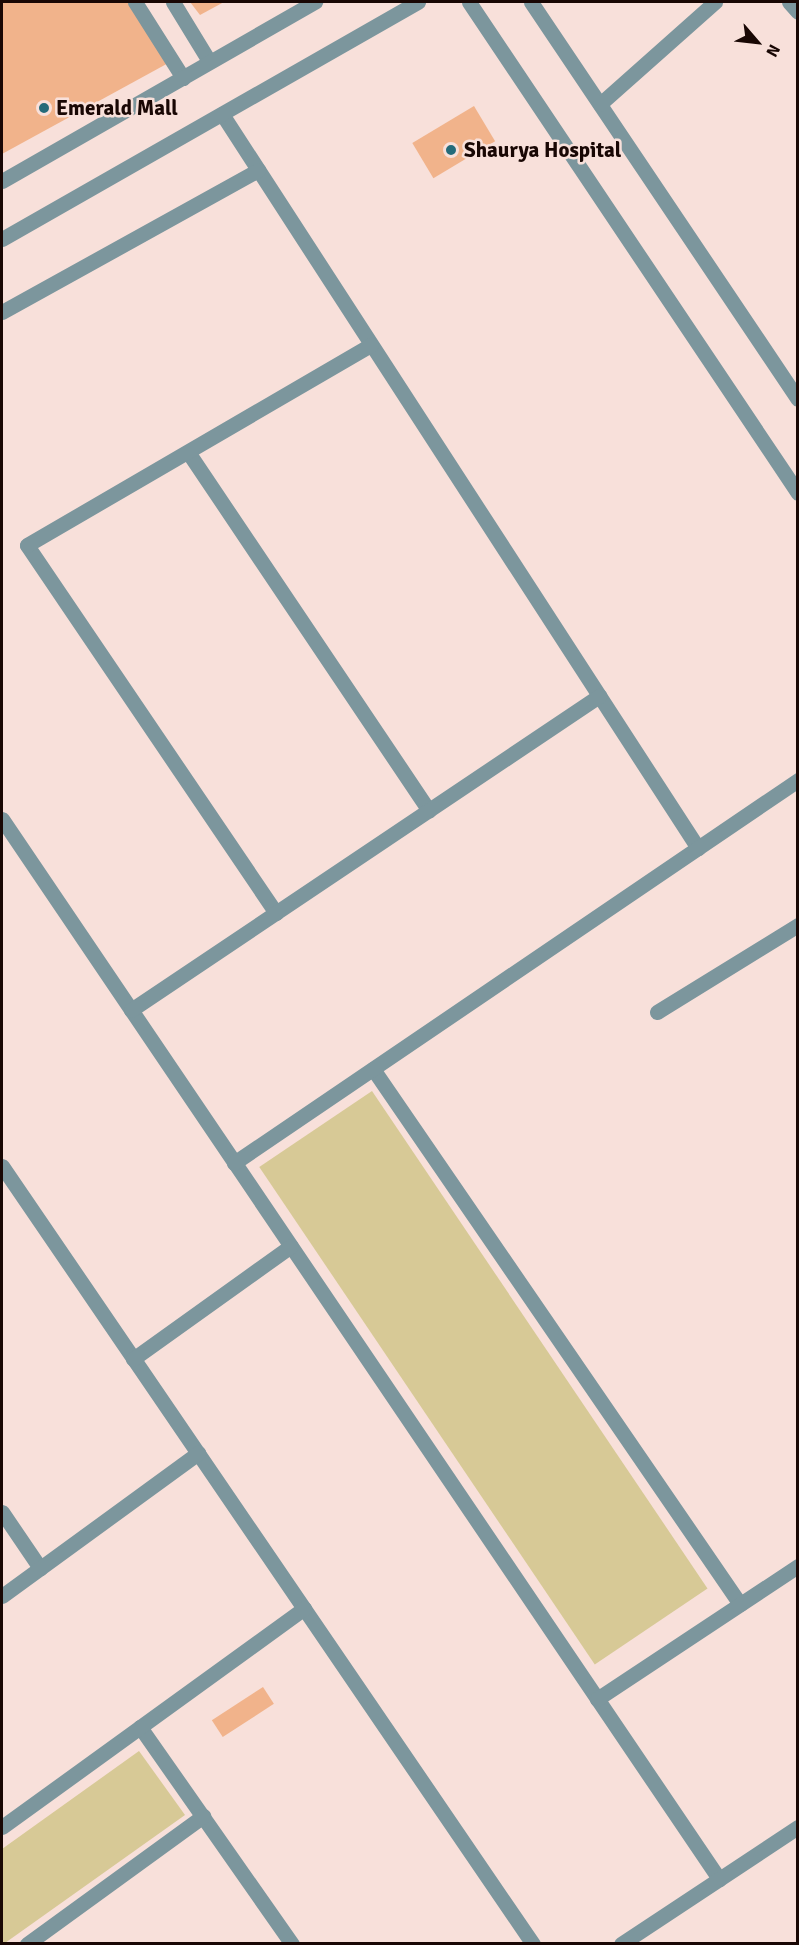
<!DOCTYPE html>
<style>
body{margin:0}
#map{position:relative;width:799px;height:1945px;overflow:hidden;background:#f8e0da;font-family:Signika,sans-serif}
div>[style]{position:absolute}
.green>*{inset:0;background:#d7c996;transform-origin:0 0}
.building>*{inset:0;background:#f1b38b;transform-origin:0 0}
.minor>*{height:15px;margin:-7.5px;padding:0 7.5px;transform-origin:7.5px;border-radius:7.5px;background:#7c969d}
.dots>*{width:16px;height:16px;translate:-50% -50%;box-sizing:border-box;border:3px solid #f8e0da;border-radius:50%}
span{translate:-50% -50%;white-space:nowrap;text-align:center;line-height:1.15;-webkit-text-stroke:5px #f8e0da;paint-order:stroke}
.poi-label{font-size:21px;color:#190704;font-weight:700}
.left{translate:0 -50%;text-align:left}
.frame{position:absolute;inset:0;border:3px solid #190704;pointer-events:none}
.north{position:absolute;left:727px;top:12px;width:60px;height:60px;-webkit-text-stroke:4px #f8e0da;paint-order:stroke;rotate:118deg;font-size:16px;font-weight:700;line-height:24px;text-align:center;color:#190704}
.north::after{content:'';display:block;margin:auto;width:21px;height:27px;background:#190704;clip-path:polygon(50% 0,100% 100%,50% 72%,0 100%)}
</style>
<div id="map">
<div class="green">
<div style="left:372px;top:1091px;width:600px;height:136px;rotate:56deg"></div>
<div style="clip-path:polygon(139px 1751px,185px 1815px,5px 1943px,2px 1943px,2px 1849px)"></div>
</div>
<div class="building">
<div style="clip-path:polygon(2px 2px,135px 2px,172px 61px,2px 154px)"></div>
<div style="clip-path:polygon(190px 2px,224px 2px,200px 15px)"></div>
<div style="left:474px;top:106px;width:41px;height:72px;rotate:59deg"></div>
<div style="left:263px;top:1687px;width:20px;height:61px;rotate:57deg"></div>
</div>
<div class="minor">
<div style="left:135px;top:2px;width:90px;rotate:57.7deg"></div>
<div style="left:173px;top:2px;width:69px;rotate:58.6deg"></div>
<div style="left:469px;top:2px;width:591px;rotate:56.18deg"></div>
<div style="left:531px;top:2px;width:478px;rotate:56.1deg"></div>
<div style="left:789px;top:2px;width:13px;rotate:48deg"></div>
<div style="left:600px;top:104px;width:154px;rotate:-41.6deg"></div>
<div style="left:222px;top:114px;width:875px;rotate:57.04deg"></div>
<div style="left:2px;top:181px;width:361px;rotate:-29.8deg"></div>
<div style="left:2px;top:239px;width:479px;rotate:-29.7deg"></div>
<div style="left:2px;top:312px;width:293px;rotate:-29deg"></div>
<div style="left:188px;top:452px;width:432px;rotate:56.1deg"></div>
<div style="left:2px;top:819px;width:1280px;rotate:55.92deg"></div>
<div style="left:276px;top:913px;width:444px;rotate:-124.1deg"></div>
<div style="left:27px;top:545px;width:398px;rotate:-30.2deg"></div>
<div style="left:131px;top:1010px;width:564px;rotate:-33.86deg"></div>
<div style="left:657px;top:1012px;width:166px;rotate:-31.7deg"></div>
<div style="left:373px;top:1069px;width:649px;rotate:55.55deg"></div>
<div style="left:234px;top:1163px;width:682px;rotate:-34.18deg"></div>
<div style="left:2px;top:1166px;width:942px;rotate:55.69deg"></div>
<div style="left:133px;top:1359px;width:194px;rotate:-35.6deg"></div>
<div style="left:2px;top:1512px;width:68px;rotate:55.8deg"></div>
<div style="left:2px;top:1596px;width:243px;rotate:-36.1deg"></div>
<div style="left:597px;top:1699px;width:241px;rotate:-33.5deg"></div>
<div style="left:140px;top:1727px;width:265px;rotate:55deg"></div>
<div style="left:2px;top:1827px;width:373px;rotate:-35.9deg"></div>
<div style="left:27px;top:1944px;width:218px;rotate:-36deg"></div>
<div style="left:621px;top:1944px;width:212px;rotate:-33.5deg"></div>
</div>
<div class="dots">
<div style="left:44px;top:108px;background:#256b7a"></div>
<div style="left:451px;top:150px;background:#256b7a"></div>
</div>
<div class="poi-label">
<span class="left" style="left:56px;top:108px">Emerald Mall</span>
<span class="left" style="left:464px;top:150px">Shaurya Hospital</span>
</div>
<div class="frame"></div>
<div class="north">N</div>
</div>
